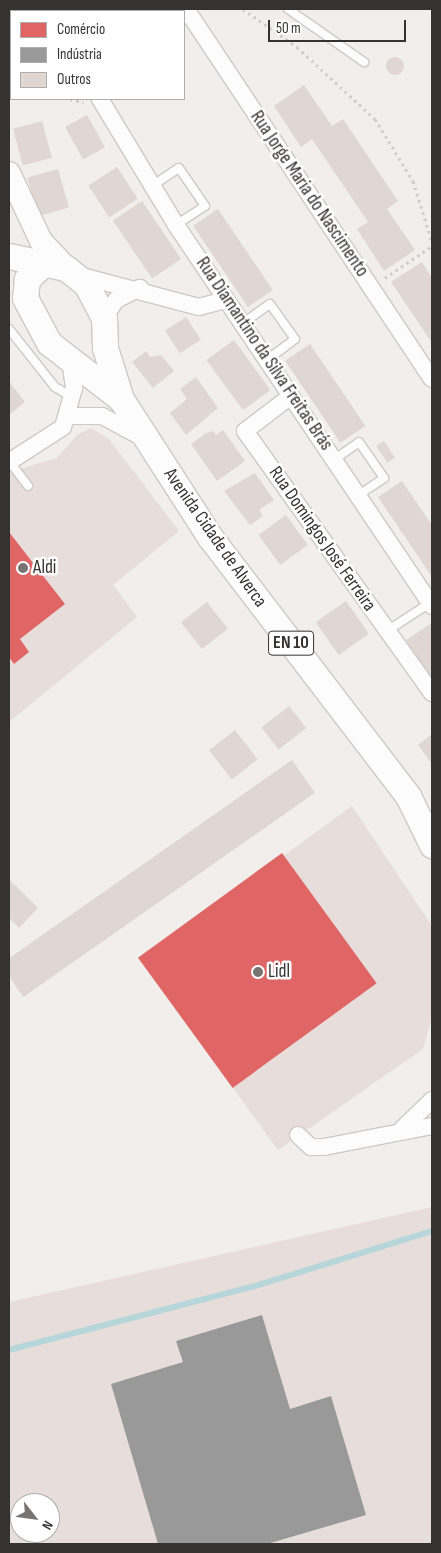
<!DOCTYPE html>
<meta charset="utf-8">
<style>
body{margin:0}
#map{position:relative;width:441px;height:1553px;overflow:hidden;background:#f1eeec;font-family:"Sofia Sans Condensed",sans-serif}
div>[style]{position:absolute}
.built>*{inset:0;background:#e7dedb}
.shops>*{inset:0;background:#e06666;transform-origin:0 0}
.industry>*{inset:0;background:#999}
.stream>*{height:5.5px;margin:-2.75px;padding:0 2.75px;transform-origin:2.75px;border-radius:2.75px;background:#b6d6da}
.building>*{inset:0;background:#e0d7d3;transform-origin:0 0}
.round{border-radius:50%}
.path>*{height:3px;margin-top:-1.5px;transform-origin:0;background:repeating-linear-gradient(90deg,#cecdcd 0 2.5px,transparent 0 6.5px)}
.roads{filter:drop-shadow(1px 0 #cccac8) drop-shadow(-1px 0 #cccac8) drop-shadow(0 1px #cccac8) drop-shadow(0 -1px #cccac8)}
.lane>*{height:8px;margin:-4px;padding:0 4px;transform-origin:4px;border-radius:4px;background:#fdfcfc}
.street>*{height:16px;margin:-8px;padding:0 8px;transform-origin:8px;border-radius:8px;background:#fdfcfc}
.secondary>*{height:22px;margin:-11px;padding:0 11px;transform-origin:11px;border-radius:11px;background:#fdfcfc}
.primary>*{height:25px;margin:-12.5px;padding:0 12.5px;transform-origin:12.5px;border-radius:12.5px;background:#fdfcfc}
.dots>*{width:14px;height:14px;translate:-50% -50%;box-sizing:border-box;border:2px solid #fff;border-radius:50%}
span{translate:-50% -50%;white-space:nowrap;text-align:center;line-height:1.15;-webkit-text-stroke:5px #fff;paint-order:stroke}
.shield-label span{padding:1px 4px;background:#fff;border:1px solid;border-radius:4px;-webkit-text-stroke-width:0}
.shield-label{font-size:18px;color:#353332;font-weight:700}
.street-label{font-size:19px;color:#353332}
.poi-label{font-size:19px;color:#353332}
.left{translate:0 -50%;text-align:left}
.frame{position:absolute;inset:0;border:10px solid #353332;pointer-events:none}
.legend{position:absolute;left:10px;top:10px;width:175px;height:90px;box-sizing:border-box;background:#fff;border:1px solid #aeadad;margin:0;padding:6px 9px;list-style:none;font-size:15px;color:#353332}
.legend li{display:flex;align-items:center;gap:10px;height:25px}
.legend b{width:25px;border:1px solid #aeadad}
.north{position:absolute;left:10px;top:1493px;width:50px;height:50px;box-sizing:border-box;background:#fff;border:1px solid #aeadad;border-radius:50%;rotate:120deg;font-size:14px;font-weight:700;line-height:20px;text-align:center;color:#353332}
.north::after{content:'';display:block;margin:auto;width:18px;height:22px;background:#777473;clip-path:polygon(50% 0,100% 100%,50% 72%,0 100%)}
.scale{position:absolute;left:268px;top:20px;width:138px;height:22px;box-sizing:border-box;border:2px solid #353332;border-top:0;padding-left:6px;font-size:15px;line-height:18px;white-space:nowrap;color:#353332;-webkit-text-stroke:4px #fff;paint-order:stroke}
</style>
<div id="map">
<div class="built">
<div style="clip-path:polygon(91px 428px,109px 439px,179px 531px,113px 585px,137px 617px,9px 722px,9px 472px,57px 458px,78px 434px)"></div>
<div style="clip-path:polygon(352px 806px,432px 926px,432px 1018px,423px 1049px,278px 1150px,140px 960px)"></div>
<div style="clip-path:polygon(evenodd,432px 1207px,432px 1544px,9px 1544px,9px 1302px,432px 1207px,20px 1503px,50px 1503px,50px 1533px,20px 1533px,20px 1503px)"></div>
</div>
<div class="shops">
<div style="clip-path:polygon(9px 532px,65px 604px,20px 639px,29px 652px,14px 664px,9px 657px)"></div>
<div style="left:282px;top:853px;width:161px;height:178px;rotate:54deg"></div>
</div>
<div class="industry">
<div style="clip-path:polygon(262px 1315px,290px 1409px,331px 1396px,366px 1515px,267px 1544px,158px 1544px,111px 1384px,183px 1362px,176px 1341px)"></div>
</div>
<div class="stream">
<div style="left:9px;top:1350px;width:261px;rotate:-14.6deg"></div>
<div style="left:262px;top:1284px;width:178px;rotate:-17.3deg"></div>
</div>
<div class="building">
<div class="round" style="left:386px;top:57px;width:18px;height:18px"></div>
<div style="clip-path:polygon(304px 85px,332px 126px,343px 119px,398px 201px,387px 209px,415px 250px,384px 271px,357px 229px,368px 222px,312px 139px,301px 147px,274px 106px)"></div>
<div style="left:87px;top:115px;width:37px;height:25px;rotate:61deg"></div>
<div style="left:42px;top:121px;width:38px;height:30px;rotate:75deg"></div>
<div style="left:117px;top:167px;width:38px;height:34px;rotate:57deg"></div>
<div style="left:58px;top:169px;width:40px;height:32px;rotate:74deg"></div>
<div style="left:142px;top:201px;width:70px;height:35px;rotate:56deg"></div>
<div style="left:218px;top:209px;width:98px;height:30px;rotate:56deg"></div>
<div style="clip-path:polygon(422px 262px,432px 278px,432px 343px,391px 282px)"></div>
<div style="left:186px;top:317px;width:27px;height:25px;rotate:57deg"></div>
<div style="left:234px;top:340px;width:62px;height:34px;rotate:54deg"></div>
<div style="left:310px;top:344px;width:99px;height:30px;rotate:56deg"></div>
<div style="clip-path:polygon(146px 351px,150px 357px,161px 355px,174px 371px,153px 388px,132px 362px)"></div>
<div style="clip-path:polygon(196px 377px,218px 408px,186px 435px,170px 413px,187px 399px,180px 389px)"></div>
<div style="clip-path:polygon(9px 381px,25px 402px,9px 415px)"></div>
<div style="clip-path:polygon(223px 430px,245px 461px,217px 481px,191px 444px,206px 433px,213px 431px,216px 435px)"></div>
<div style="left:384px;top:441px;width:20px;height:9px;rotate:57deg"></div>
<div style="clip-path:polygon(255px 473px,274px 500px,259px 510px,263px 516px,250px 525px,224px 491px)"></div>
<div style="clip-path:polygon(402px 481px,432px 525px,432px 577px,378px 497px)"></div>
<div style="left:286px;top:515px;width:37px;height:34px;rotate:54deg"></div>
<div style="left:346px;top:601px;width:40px;height:37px;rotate:55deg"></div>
<div style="left:207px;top:602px;width:34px;height:33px;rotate:52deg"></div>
<div style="clip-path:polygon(432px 623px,432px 680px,406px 640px)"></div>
<div style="left:289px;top:706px;width:28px;height:35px;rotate:52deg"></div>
<div style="left:235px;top:730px;width:37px;height:33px;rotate:52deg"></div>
<div style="clip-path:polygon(432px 734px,432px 764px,418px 745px)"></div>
<div style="left:292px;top:760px;width:40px;height:356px;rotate:55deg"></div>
<div style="clip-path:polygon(9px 879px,38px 908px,19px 928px,9px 918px)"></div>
</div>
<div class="path">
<div style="left:243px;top:9px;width:66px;rotate:35.1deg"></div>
<div style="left:297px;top:47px;width:106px;rotate:42.7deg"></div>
<div style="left:375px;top:119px;width:73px;rotate:58.5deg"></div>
<div style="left:413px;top:181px;width:64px;rotate:72.7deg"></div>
<div style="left:9px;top:91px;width:2px;rotate:-27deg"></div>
<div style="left:70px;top:99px;width:14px;rotate:12deg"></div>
<div style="left:385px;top:278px;width:57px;rotate:-34.2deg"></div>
</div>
<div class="roads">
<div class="lane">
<div style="left:288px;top:9px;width:93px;rotate:34.9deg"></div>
<div style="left:152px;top:186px;width:32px;rotate:-34deg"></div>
<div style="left:179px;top:168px;width:46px;rotate:55.6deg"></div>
<div style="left:205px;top:206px;width:35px;rotate:147deg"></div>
<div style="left:242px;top:324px;width:34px;rotate:-36deg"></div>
<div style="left:270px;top:304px;width:43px;rotate:54.5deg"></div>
<div style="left:295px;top:339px;width:35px;rotate:143deg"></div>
<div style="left:9px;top:329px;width:74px;rotate:51.6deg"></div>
<div style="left:55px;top:387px;width:20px;rotate:30deg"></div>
<div style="left:335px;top:459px;width:29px;rotate:-35deg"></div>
<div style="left:359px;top:442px;width:44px;rotate:55.2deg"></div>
<div style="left:384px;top:478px;width:30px;rotate:146deg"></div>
<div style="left:10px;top:462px;width:30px;rotate:53deg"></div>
<div style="left:387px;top:631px;width:51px;rotate:-33.1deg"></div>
</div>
<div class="street">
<div style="left:61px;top:9px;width:2px;rotate:63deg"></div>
<div style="left:186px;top:9px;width:444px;rotate:56.4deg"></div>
<div style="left:100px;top:99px;width:147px;rotate:58.9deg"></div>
<div style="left:176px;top:225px;width:459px;rotate:56.1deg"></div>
<div style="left:78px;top:275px;width:125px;rotate:14.8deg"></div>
<div style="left:199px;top:307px;width:28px;rotate:-15deg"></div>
<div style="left:104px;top:318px;width:22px;rotate:-56deg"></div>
<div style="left:116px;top:300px;width:27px;rotate:-27deg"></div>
<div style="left:291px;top:396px;width:58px;rotate:142.7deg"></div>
<div style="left:245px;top:431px;width:322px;rotate:54.5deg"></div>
<div style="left:68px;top:416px;width:34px"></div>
<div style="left:102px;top:416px;width:47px;rotate:28.2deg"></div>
<div style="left:9px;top:462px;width:64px;rotate:-32.9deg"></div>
<div style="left:63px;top:427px;width:41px;rotate:-74.2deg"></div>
<div style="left:74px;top:388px;width:27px;rotate:-98deg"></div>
<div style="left:402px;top:1129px;width:42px;rotate:-44deg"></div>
<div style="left:298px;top:1135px;width:18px;rotate:43deg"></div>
<div style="left:311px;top:1147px;width:13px"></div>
<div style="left:324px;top:1147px;width:110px;rotate:-11deg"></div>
</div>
<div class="secondary">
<div style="left:9px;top:173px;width:75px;rotate:64.8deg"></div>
<div style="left:41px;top:241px;width:37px;rotate:47deg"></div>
</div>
<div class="primary">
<div style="left:9px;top:256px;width:58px;rotate:11.9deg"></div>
<div style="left:66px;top:268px;width:26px;rotate:39deg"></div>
<div style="left:86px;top:284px;width:38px;rotate:62deg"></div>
<div style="left:104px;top:318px;width:30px;rotate:88deg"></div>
<div style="left:105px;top:348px;width:53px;rotate:72.6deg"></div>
<div style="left:42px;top:265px;width:21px;rotate:137deg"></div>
<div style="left:27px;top:279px;width:19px;rotate:96deg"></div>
<div style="left:25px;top:298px;width:51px;rotate:61.9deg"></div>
<div style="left:49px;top:343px;width:91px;rotate:37.9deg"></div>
<div style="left:121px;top:399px;width:164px;rotate:57.2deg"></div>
<div style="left:210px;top:537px;width:326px;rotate:52.6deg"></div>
<div style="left:408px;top:796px;width:55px;rotate:63.9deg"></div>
</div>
</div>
<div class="dots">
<div style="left:23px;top:568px;background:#777473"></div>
<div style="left:258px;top:972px;background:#777473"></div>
</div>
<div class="shield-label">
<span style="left:291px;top:643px">EN 10</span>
</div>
<div class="street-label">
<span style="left:309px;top:194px;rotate:56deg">Rua Jorge Maria do Nascimento</span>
<span style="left:264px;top:354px;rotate:56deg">Rua Diamantino da Silva Freitas Brás</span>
<span style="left:215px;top:538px;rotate:55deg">Avenida Cidade de Alverca</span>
<span style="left:322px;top:539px;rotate:55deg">Rua Domingos José Ferreira</span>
</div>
<div class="poi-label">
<span class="left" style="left:33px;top:568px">Aldi</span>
<span class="left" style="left:268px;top:972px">Lidl</span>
</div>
<div class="frame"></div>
<ul class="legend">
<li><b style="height:14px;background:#e06666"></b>Comércio</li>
<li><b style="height:14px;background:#999"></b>Indústria</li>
<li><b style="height:14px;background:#e0d7d3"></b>Outros</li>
</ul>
<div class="north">N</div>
<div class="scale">50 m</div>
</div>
